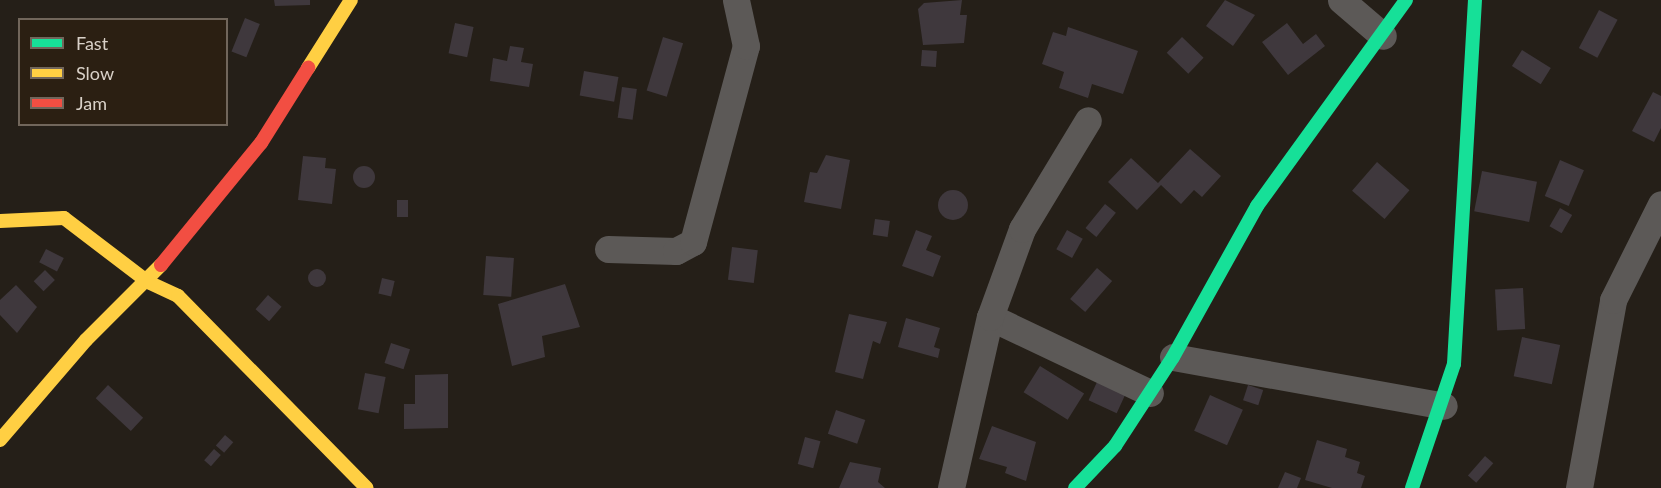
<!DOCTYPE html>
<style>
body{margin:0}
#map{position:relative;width:1661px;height:488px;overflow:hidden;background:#251f18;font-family:Lato,sans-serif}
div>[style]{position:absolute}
.building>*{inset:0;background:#3f383d;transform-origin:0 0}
.round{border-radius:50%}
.street>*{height:27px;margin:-13.5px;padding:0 13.5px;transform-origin:13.5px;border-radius:13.5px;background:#5c5957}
.fast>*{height:14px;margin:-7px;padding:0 7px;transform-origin:7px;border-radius:7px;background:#16e098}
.slow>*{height:14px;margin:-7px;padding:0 7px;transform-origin:7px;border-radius:7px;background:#ffcf43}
.jam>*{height:14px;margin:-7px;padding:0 7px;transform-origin:7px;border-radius:7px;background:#f24e42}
span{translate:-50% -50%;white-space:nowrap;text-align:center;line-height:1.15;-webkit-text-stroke:4.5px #2b1f12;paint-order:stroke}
.legend{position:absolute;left:18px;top:18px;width:210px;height:108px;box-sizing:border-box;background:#2b1f12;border:2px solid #71665b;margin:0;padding:8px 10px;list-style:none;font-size:18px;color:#d9d1c8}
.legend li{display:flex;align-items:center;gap:12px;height:30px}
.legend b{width:30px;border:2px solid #71665b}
</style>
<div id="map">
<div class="building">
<div style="clip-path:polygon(274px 0,310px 0,310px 5px,275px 6px)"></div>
<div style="clip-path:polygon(962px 0,960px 15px,967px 15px,964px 43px,923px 45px,918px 9px,924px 3px)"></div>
<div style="clip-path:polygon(1225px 0,1255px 15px,1233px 46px,1206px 26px)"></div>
<div style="left:1599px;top:10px;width:21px;height:43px;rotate:28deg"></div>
<div style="left:245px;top:18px;width:16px;height:36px;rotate:22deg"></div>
<div style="left:455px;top:23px;width:19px;height:31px;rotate:12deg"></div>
<div style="clip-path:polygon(1287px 23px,1303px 44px,1316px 34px,1325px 46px,1288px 75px,1262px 42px)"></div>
<div style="clip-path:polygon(1068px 27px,1138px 51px,1123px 94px,1092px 84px,1088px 98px,1059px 88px,1064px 72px,1042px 64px,1053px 32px,1066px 36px)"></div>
<div style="left:663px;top:37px;width:21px;height:56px;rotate:17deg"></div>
<div style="left:1182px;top:37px;width:30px;height:22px;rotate:44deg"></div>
<div style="clip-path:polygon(510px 46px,524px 48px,521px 62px,533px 64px,529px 87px,490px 81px,493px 58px,507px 61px)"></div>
<div style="left:922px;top:50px;width:15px;height:16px;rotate:4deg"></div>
<div style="left:1522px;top:50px;width:34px;height:19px;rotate:32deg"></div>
<div style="left:584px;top:71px;width:35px;height:25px;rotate:10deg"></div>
<div style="left:622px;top:87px;width:15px;height:31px;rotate:8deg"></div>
<div style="clip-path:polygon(1653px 92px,1661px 96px,1661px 128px,1654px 142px,1632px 131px)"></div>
<div style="clip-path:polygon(1190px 149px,1221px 176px,1202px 197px,1194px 190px,1181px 204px,1161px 185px,1137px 210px,1108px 182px,1131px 158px,1158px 183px)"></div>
<div style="clip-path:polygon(826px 155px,850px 160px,841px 209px,804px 202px,810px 172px,817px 173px)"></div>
<div style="clip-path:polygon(303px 156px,326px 158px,325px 168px,336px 169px,332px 204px,298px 200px)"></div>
<div style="left:1560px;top:160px;width:26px;height:39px;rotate:23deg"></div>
<div style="left:1377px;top:162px;width:43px;height:38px;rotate:41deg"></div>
<div class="round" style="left:353px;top:166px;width:22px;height:22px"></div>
<div style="left:1482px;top:171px;width:56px;height:41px;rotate:11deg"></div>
<div class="round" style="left:938px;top:190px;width:30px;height:30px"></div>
<div style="left:397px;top:200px;width:11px;height:17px"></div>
<div style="left:1105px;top:204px;width:14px;height:31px;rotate:39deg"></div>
<div style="left:1560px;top:208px;width:14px;height:21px;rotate:30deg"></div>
<div style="left:875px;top:219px;width:15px;height:16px;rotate:8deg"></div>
<div style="clip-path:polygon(916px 230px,932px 236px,926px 250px,941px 256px,933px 277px,902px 266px)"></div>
<div style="left:1067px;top:230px;width:18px;height:22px;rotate:29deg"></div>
<div style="left:732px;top:247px;width:26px;height:33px;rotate:7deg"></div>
<div style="left:46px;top:249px;width:20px;height:15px;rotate:27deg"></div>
<div style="left:486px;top:256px;width:28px;height:39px;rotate:4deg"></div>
<div style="left:1097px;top:268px;width:20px;height:41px;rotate:41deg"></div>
<div class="round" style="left:308px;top:269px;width:18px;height:18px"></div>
<div style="left:45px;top:270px;width:14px;height:16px;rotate:45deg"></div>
<div style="left:382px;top:278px;width:13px;height:16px;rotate:13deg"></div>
<div style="clip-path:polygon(565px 284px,580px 327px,542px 336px,545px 357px,512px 366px,498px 304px)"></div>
<div style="clip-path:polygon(16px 285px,37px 307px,17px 333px,0 315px,0 300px)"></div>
<div style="left:1523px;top:288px;width:41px;height:28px;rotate:87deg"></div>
<div style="left:268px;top:295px;width:18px;height:19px;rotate:41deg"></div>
<div style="clip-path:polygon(849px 314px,887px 322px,880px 344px,873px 341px,863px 379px,835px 372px)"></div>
<div style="clip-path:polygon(906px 318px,940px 328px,934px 347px,940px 349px,938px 358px,898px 347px)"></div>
<div style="left:1522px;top:337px;width:39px;height:40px;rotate:12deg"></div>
<div style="left:391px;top:343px;width:20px;height:21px;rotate:18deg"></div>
<div style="left:1040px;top:366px;width:52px;height:31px;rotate:32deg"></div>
<div style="left:365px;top:373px;width:21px;height:37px;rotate:11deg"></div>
<div style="clip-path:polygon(448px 374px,448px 428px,404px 429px,404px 404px,415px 404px,415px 375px)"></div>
<div style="left:1097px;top:382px;width:31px;height:20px;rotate:25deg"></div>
<div style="left:108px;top:385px;width:48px;height:18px;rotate:43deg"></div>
<div style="left:1248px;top:385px;width:16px;height:16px;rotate:18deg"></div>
<div style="left:1210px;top:395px;width:36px;height:39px;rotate:24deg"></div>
<div style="left:836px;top:410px;width:31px;height:25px;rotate:19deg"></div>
<div style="clip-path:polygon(992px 426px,1036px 442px,1026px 481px,1005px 473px,1007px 467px,979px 459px)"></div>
<div style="left:225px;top:435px;width:11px;height:14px;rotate:41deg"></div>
<div style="left:805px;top:437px;width:16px;height:28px;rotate:15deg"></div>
<div style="clip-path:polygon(1317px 440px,1347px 449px,1345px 457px,1360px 462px,1357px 473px,1365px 476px,1361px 488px,1332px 488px,1305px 480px)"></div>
<div style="left:214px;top:449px;width:9px;height:15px;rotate:41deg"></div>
<div style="left:1485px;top:456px;width:11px;height:26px;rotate:41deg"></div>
<div style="clip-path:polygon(850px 462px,881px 468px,878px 482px,885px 488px,839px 488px)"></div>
<div style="clip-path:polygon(1285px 472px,1301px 478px,1297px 488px,1278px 488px)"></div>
</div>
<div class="street">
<div style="left:1341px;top:0;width:55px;rotate:40.6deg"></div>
<div style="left:608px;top:249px;width:68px;rotate:1.7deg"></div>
<div style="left:676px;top:251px;width:19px;rotate:-28deg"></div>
<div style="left:693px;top:242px;width:203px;rotate:-74.9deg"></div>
<div style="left:746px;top:46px;width:47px;rotate:-102.3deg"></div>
<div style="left:990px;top:317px;width:177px;rotate:25.4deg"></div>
<div style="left:1173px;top:357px;width:275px;rotate:10.2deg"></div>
<div style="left:951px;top:488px;width:175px;rotate:-77.2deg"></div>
<div style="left:990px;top:317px;width:94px;rotate:-70deg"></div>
<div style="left:1022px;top:229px;width:127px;rotate:-58.8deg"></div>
<div style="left:1579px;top:488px;width:191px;rotate:-79.7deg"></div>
<div style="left:1613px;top:300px;width:107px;rotate:-63.4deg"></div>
</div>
<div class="fast">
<div style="left:1075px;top:488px;width:58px;rotate:-46.4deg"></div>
<div style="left:1115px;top:446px;width:106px;rotate:-56.9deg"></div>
<div style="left:1173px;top:357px;width:173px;rotate:-60.9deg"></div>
<div style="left:1257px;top:206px;width:254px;rotate:-54.1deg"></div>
<div style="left:1412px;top:488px;width:131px;rotate:-71.3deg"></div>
<div style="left:1454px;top:364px;width:365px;rotate:-86.7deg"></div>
</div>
<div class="slow">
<div style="left:308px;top:68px;width:80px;rotate:-57.7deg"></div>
<div style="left:0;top:221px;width:64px;rotate:-2.7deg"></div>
<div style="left:64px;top:218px;width:106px;rotate:37.3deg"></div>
<div style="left:148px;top:282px;width:33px;rotate:25deg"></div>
<div style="left:178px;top:296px;width:269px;rotate:45.5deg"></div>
<div style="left:0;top:440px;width:132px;rotate:-49.3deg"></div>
<div style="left:86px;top:340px;width:106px;rotate:-45deg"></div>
</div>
<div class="jam">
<div style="left:161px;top:265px;width:158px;rotate:-50.7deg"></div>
<div style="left:261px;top:143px;width:89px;rotate:-57.9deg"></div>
</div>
<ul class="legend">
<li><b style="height:8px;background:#16e098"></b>Fast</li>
<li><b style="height:8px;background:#ffcf43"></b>Slow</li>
<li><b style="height:8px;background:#f24e42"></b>Jam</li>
</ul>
</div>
